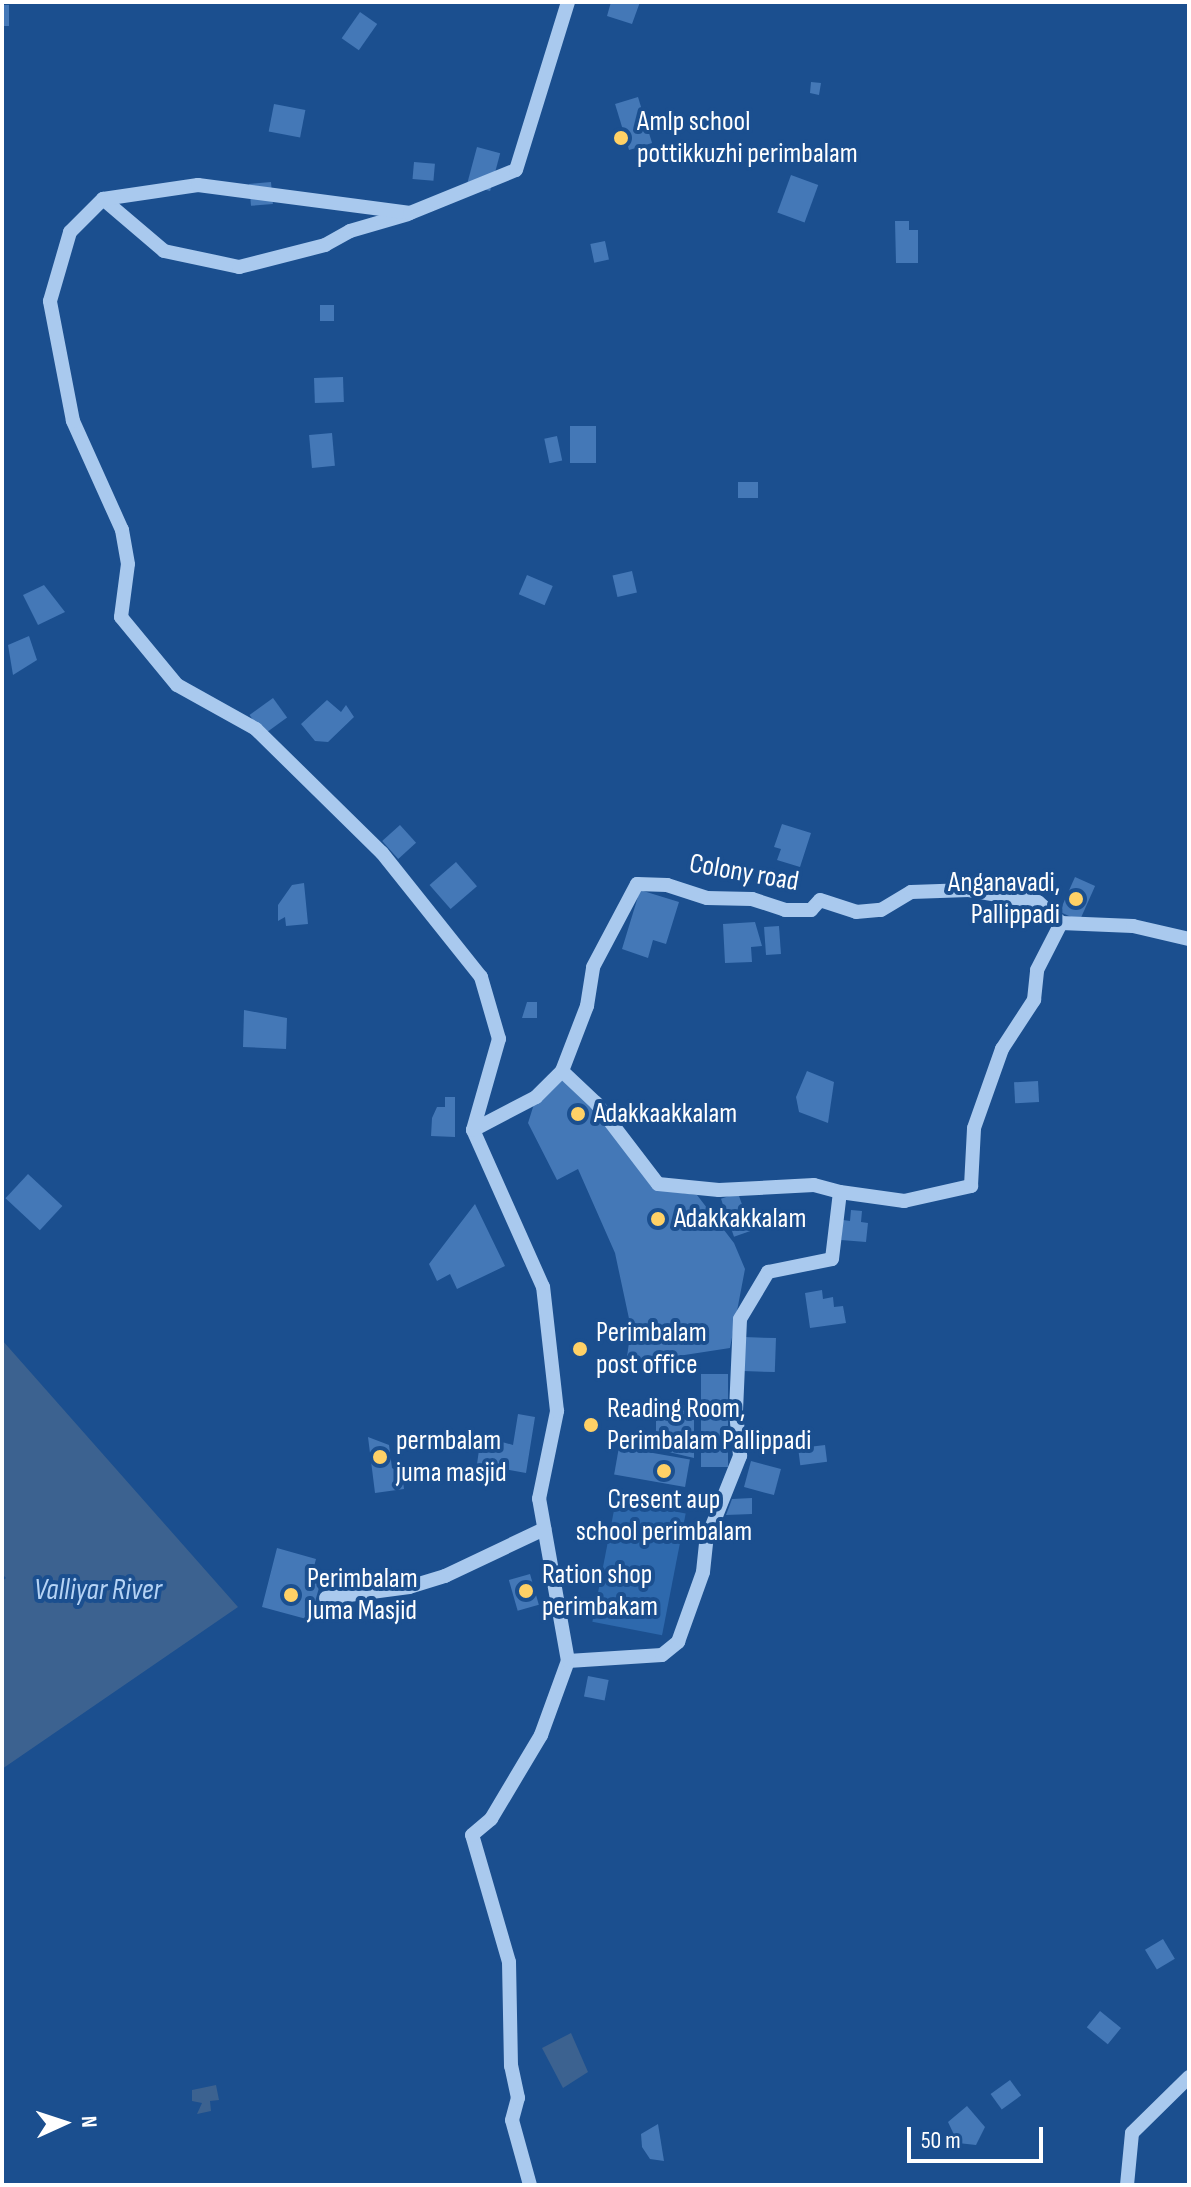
<!DOCTYPE html>
<style>
body{margin:0}
#map{position:relative;width:1191px;height:2187px;overflow:hidden;background:#1b4f8f;font-family:"Sofia Sans Condensed",sans-serif}
div>[style]{position:absolute}
.green>*{inset:0;background:#2e69ad;transform-origin:0 0}
.water>*{inset:0;background:#3c6290}
.building>*{inset:0;background:#4478b7;transform-origin:0 0}
.minor>*{height:14px;margin:-7px;padding:0 7px;transform-origin:7px;border-radius:7px;background:#a9c9ee}
.dots>*{width:22px;height:22px;translate:-50% -50%;box-sizing:border-box;border:4px solid #1b4f8f;border-radius:50%}
span{translate:-50% -50%;white-space:nowrap;text-align:center;line-height:1.15;-webkit-text-stroke:8px #1b4f8f;paint-order:stroke}
.poi-label{font-size:28px;color:#fff}
.left{translate:0 -50%;text-align:left}
.right{translate:-100% -50%;text-align:right}
.street-label{font-size:28px;color:#fff}
.water-label{font-size:30px;color:#b5d3f5;font-style:italic}
.frame{position:absolute;inset:0;border:4px solid #fff;pointer-events:none}
.north{position:absolute;left:24px;top:2083px;width:80px;height:80px;-webkit-text-stroke:6px #1b4f8f;paint-order:stroke;rotate:87deg;font-size:22px;font-weight:700;line-height:32px;text-align:center;color:#fff}
.north::after{content:'';display:block;margin:auto;width:28px;height:36px;background:#fff;clip-path:polygon(50% 0,100% 100%,50% 72%,0 100%)}
.scale{position:absolute;left:907px;top:2127px;width:136px;height:36px;box-sizing:border-box;border:4px solid #fff;border-top:0;padding-left:10px;font-size:24px;line-height:28px;white-space:nowrap;color:#fff;-webkit-text-stroke:6px #1b4f8f;paint-order:stroke}
</style>
<div id="map">
<div class="green">
<div style="left:616px;top:1500px;width:71px;height:124px;rotate:11deg"></div>
</div>
<div class="water">
<div style="clip-path:polygon(2px 1340px,238px 1607px,2px 1769px,2px 1581px,6px 1578px,2px 1574px)"></div>
<div style="clip-path:polygon(571px 2033px,588px 2072px,563px 2088px,542px 2048px)"></div>
<div style="clip-path:polygon(216px 2085px,219px 2100px,210px 2101px,211px 2111px,197px 2114px,202px 2103px,192px 2101px,192px 2090px)"></div>
</div>
<div class="building">
<div style="clip-path:polygon(611px 2px,640px 2px,632px 24px,607px 16px)"></div>
<div style="left:2px;top:5px;width:7px;height:21px"></div>
<div style="left:360px;top:12px;width:21px;height:32px;rotate:35deg"></div>
<div style="clip-path:polygon(811px 82px,821px 83px,819px 95px,810px 93px)"></div>
<div style="left:638px;top:97px;width:48px;height:24px;rotate:73deg"></div>
<div style="left:274px;top:104px;width:32px;height:28px;rotate:11deg"></div>
<div style="left:477px;top:147px;width:24px;height:39px;rotate:15deg"></div>
<div style="left:414px;top:162px;width:21px;height:17px;rotate:5deg"></div>
<div style="left:791px;top:175px;width:29px;height:40px;rotate:20deg"></div>
<div style="left:271px;top:182px;width:22px;height:22px;rotate:85deg"></div>
<div style="clip-path:polygon(895px 221px,909px 221px,909px 230px,918px 230px,918px 263px,896px 263px)"></div>
<div style="left:605px;top:241px;width:19px;height:15px;rotate:78deg"></div>
<div style="left:320px;top:305px;width:14px;height:16px"></div>
<div style="left:343px;top:377px;width:25px;height:29px;rotate:88deg"></div>
<div style="left:570px;top:426px;width:26px;height:37px"></div>
<div style="left:332px;top:433px;width:33px;height:23px;rotate:85deg"></div>
<div style="left:557px;top:436px;width:25px;height:13px;rotate:78deg"></div>
<div style="left:758px;top:482px;width:16px;height:20px;rotate:90deg"></div>
<div style="left:632px;top:571px;width:22px;height:20px;rotate:77deg"></div>
<div style="left:527px;top:575px;width:28px;height:21px;rotate:23deg"></div>
<div style="clip-path:polygon(44px 585px,65px 612px,38px 625px,23px 595px)"></div>
<div style="clip-path:polygon(29px 636px,37px 660px,13px 675px,8px 645px)"></div>
<div style="left:273px;top:698px;width:24px;height:29px;rotate:54deg"></div>
<div style="clip-path:polygon(327px 700px,341px 712px,346px 705px,354px 717px,328px 742px,315px 741px,301px 724px)"></div>
<div style="clip-path:polygon(782px 824px,811px 833px,800px 867px,777px 860px,781px 849px,774px 847px)"></div>
<div style="left:400px;top:825px;width:24px;height:24px;rotate:48deg"></div>
<div style="left:456px;top:862px;width:32px;height:35px;rotate:49deg"></div>
<div style="left:1075px;top:877px;width:22px;height:38px;rotate:24deg"></div>
<div style="clip-path:polygon(304px 883px,308px 924px,286px 926px,285px 917px,278px 921px,278px 905px,292px 885px)"></div>
<div style="clip-path:polygon(640px 890px,679px 902px,666px 944px,653px 940px,648px 958px,622px 949px)"></div>
<div style="clip-path:polygon(755px 922px,762px 946px,751px 947px,752px 962px,725px 963px,723px 924px)"></div>
<div style="left:779px;top:926px;width:28px;height:15px;rotate:86deg"></div>
<div style="clip-path:polygon(527px 1002px,537px 1002px,537px 1018px,522px 1018px)"></div>
<div style="clip-path:polygon(244px 1010px,287px 1018px,286px 1049px,243px 1047px)"></div>
<div style="clip-path:polygon(807px 1071px,834px 1082px,828px 1123px,799px 1112px,796px 1097px)"></div>
<div style="clip-path:polygon(563px 1076px,614px 1133px,653px 1189px,697px 1195px,734px 1243px,745px 1269px,730px 1348px,626px 1364px,631px 1328px,615px 1253px,578px 1169px,557px 1180px,528px 1123px,534px 1104px)"></div>
<div style="left:1038px;top:1081px;width:21px;height:24px;rotate:87deg"></div>
<div style="clip-path:polygon(445px 1097px,455px 1097px,455px 1137px,431px 1136px,432px 1118px,437px 1107px,445px 1107px)"></div>
<div style="left:28px;top:1174px;width:47px;height:33px;rotate:43deg"></div>
<div style="left:738px;top:1193px;width:40px;height:18px;rotate:71deg"></div>
<div style="clip-path:polygon(475px 1204px,505px 1266px,457px 1289px,450px 1274px,437px 1281px,429px 1264px)"></div>
<div style="clip-path:polygon(851px 1210px,862px 1211px,861px 1222px,868px 1223px,866px 1242px,841px 1240px,843px 1220px,850px 1221px)"></div>
<div style="clip-path:polygon(822px 1290px,823px 1299px,833px 1297px,834px 1307px,843px 1306px,846px 1323px,810px 1328px,805px 1293px)"></div>
<div style="left:744px;top:1337px;width:32px;height:34px;rotate:2deg"></div>
<div style="left:701px;top:1374px;width:27px;height:93px"></div>
<div style="clip-path:polygon(656px 1405px,694px 1405px,694px 1458px,656px 1449px)"></div>
<div style="clip-path:polygon(518px 1414px,535px 1417px,526px 1473px,477px 1464px,481px 1436px,513px 1445px)"></div>
<div style="clip-path:polygon(368px 1437px,389px 1445px,392px 1468px,402px 1474px,404px 1489px,375px 1493px)"></div>
<div style="left:825px;top:1445px;width:17px;height:27px;rotate:83deg"></div>
<div style="left:619px;top:1447px;width:72px;height:28px;rotate:10deg"></div>
<div style="left:751px;top:1461px;width:31px;height:27px;rotate:15deg"></div>
<div style="clip-path:polygon(752px 1498px,752px 1514px,726px 1515px,732px 1499px)"></div>
<div style="clip-path:polygon(277px 1548px,316px 1559px,310px 1582px,320px 1584px,310px 1620px,262px 1607px)"></div>
<div style="left:530px;top:1574px;width:32px;height:22px;rotate:74deg"></div>
<div style="left:588px;top:1676px;width:21px;height:21px;rotate:11deg"></div>
<div style="left:1163px;top:1939px;width:23px;height:21px;rotate:59deg"></div>
<div style="left:1100px;top:2011px;width:27px;height:21px;rotate:39deg"></div>
<div style="left:1010px;top:2080px;width:19px;height:24px;rotate:54deg"></div>
<div style="clip-path:polygon(967px 2106px,985px 2127px,976px 2145px,958px 2143px,948px 2122px)"></div>
<div style="clip-path:polygon(658px 2124px,664px 2161px,650px 2159px,642px 2147px,641px 2134px)"></div>
</div>
<div class="minor">
<div style="left:103px;top:199px;width:80px;rotate:40.4deg"></div>
<div style="left:164px;top:251px;width:77px;rotate:12deg"></div>
<div style="left:239px;top:267px;width:89px;rotate:-14.3deg"></div>
<div style="left:325px;top:245px;width:29px;rotate:-29deg"></div>
<div style="left:350px;top:231px;width:60px;rotate:-16.3deg"></div>
<div style="left:1061px;top:923px;width:72px;rotate:2.4deg"></div>
<div style="left:1133px;top:926px;width:57px;rotate:13.1deg"></div>
<div style="left:562px;top:1071px;width:47px;rotate:43.3deg"></div>
<div style="left:596px;top:1103px;width:102px;rotate:52.6deg"></div>
<div style="left:658px;top:1184px;width:61px;rotate:5.6deg"></div>
<div style="left:719px;top:1190px;width:95px;rotate:-3deg"></div>
<div style="left:814px;top:1185px;width:27px;rotate:15deg"></div>
<div style="left:473px;top:1130px;width:71px;rotate:-27.6deg"></div>
<div style="left:536px;top:1097px;width:37px;rotate:-45deg"></div>
<div style="left:562px;top:1071px;width:70px;rotate:-69deg"></div>
<div style="left:587px;top:1006px;width:39px;rotate:-81deg"></div>
<div style="left:593px;top:967px;width:94px;rotate:-62.1deg"></div>
<div style="left:637px;top:884px;width:30px;rotate:2deg"></div>
<div style="left:667px;top:885px;width:42px;rotate:18deg"></div>
<div style="left:707px;top:898px;width:45px;rotate:1.3deg"></div>
<div style="left:752px;top:899px;width:35px;rotate:18deg"></div>
<div style="left:785px;top:910px;width:26px"></div>
<div style="left:811px;top:910px;width:13px;rotate:-48deg"></div>
<div style="left:820px;top:900px;width:38px;rotate:18deg"></div>
<div style="left:856px;top:912px;width:25px;rotate:-5deg"></div>
<div style="left:881px;top:910px;width:35px;rotate:-31deg"></div>
<div style="left:911px;top:892px;width:58px;rotate:-2deg"></div>
<div style="left:969px;top:890px;width:70px;rotate:9.9deg"></div>
<div style="left:1038px;top:902px;width:31px;rotate:42deg"></div>
<div style="left:326px;top:1598px;width:84px;rotate:-7.5deg"></div>
<div style="left:409px;top:1587px;width:38px;rotate:-17deg"></div>
<div style="left:445px;top:1576px;width:110px;rotate:-25.4deg"></div>
<div style="left:568px;top:1661px;width:94px;rotate:-3.7deg"></div>
<div style="left:662px;top:1655px;width:21px;rotate:-39deg"></div>
<div style="left:678px;top:1642px;width:74px;rotate:-70.3deg"></div>
<div style="left:703px;top:1572px;width:31px;rotate:-84deg"></div>
<div style="left:706px;top:1541px;width:92px;rotate:-68.2deg"></div>
<div style="left:740px;top:1456px;width:45px;rotate:-95.1deg"></div>
<div style="left:736px;top:1411px;width:92px;rotate:-87.5deg"></div>
<div style="left:740px;top:1319px;width:55px;rotate:-59.2deg"></div>
<div style="left:768px;top:1272px;width:65px;rotate:-11.5deg"></div>
<div style="left:832px;top:1259px;width:67px;rotate:-83.2deg"></div>
<div style="left:840px;top:1192px;width:65px;rotate:8deg"></div>
<div style="left:904px;top:1201px;width:69px;rotate:-12.6deg"></div>
<div style="left:971px;top:1186px;width:58px;rotate:-87deg"></div>
<div style="left:974px;top:1128px;width:84px;rotate:-70.5deg"></div>
<div style="left:1002px;top:1049px;width:59px;rotate:-56.9deg"></div>
<div style="left:1034px;top:1000px;width:30px;rotate:-84deg"></div>
<div style="left:1037px;top:970px;width:53px;rotate:-62.9deg"></div>
<div style="left:530px;top:2185px;width:67px;rotate:-105.5deg"></div>
<div style="left:512px;top:2120px;width:23px;rotate:-75deg"></div>
<div style="left:518px;top:2098px;width:33px;rotate:-102deg"></div>
<div style="left:511px;top:2066px;width:104px;rotate:-91.1deg"></div>
<div style="left:509px;top:1962px;width:132px;rotate:-106.2deg"></div>
<div style="left:472px;top:1835px;width:25px;rotate:-40deg"></div>
<div style="left:491px;top:1819px;width:98px;rotate:-59.2deg"></div>
<div style="left:541px;top:1735px;width:79px;rotate:-70deg"></div>
<div style="left:568px;top:1661px;width:165px;rotate:-100.1deg"></div>
<div style="left:539px;top:1499px;width:90px;rotate:-78.4deg"></div>
<div style="left:557px;top:1411px;width:125px;rotate:-96.4deg"></div>
<div style="left:543px;top:1287px;width:172px;rotate:-114deg"></div>
<div style="left:473px;top:1130px;width:95px;rotate:-74.1deg"></div>
<div style="left:499px;top:1039px;width:65px;rotate:-106.2deg"></div>
<div style="left:481px;top:977px;width:159px;rotate:-128.6deg"></div>
<div style="left:382px;top:853px;width:177px;rotate:-135.5deg"></div>
<div style="left:256px;top:729px;width:90px;rotate:-150.9deg"></div>
<div style="left:177px;top:685px;width:88px;rotate:-129.5deg"></div>
<div style="left:121px;top:617px;width:53px;rotate:-82.5deg"></div>
<div style="left:128px;top:564px;width:35px;rotate:-100deg"></div>
<div style="left:122px;top:530px;width:120px;rotate:-114.2deg"></div>
<div style="left:73px;top:421px;width:122px;rotate:-100.9deg"></div>
<div style="left:50px;top:301px;width:72px;rotate:-73.8deg"></div>
<div style="left:70px;top:232px;width:47px;rotate:-45deg"></div>
<div style="left:103px;top:199px;width:96px;rotate:-8.4deg"></div>
<div style="left:198px;top:185px;width:214px;rotate:7.5deg"></div>
<div style="left:410px;top:213px;width:114px;rotate:-22.1deg"></div>
<div style="left:516px;top:170px;width:176px;rotate:-72.8deg"></div>
<div style="left:1127px;top:2185px;width:52px;rotate:-84.5deg"></div>
<div style="left:1132px;top:2133px;width:80px;rotate:-44.5deg"></div>
</div>
<div class="dots">
<div style="left:621px;top:138px;background:#ffd166"></div>
<div style="left:1076px;top:899px;background:#ffd166"></div>
<div style="left:578px;top:1114px;background:#ffd166"></div>
<div style="left:658px;top:1219px;background:#ffd166"></div>
<div style="left:580px;top:1349px;background:#ffd166"></div>
<div style="left:591px;top:1425px;background:#ffd166"></div>
<div style="left:380px;top:1457px;background:#ffd166"></div>
<div style="left:664px;top:1471px;background:#ffd166"></div>
<div style="left:526px;top:1591px;background:#ffd166"></div>
<div style="left:291px;top:1595px;background:#ffd166"></div>
</div>
<div class="poi-label">
<span class="left" style="left:637px;top:138px">Amlp school<br>pottikkuzhi perimbalam</span>
<span class="right" style="left:1060px;top:899px">Anganavadi,<br>Pallippadi</span>
<span class="left" style="left:594px;top:1114px">Adakkaakkalam</span>
<span class="left" style="left:674px;top:1219px">Adakkakkalam</span>
<span class="left" style="left:596px;top:1349px">Perimbalam<br>post office</span>
<span class="left" style="left:607px;top:1425px">Reading Room,<br>Perimbalam Pallippadi</span>
<span class="left" style="left:396px;top:1457px">permbalam<br>juma masjid</span>
<span style="left:664px;top:1516px">Cresent aup<br>school perimbalam</span>
<span class="left" style="left:542px;top:1591px">Ration shop<br>perimbakam</span>
<span class="left" style="left:307px;top:1595px">Perimbalam<br>Juma Masjid</span>
</div>
<div class="street-label">
<span style="left:744px;top:873px;rotate:10deg">Colony road</span>
</div>
<div class="water-label">
<span style="left:98px;top:1590px">Valliyar River</span>
</div>
<div class="frame"></div>
<div class="north">N</div>
<div class="scale">50 m</div>
</div>
